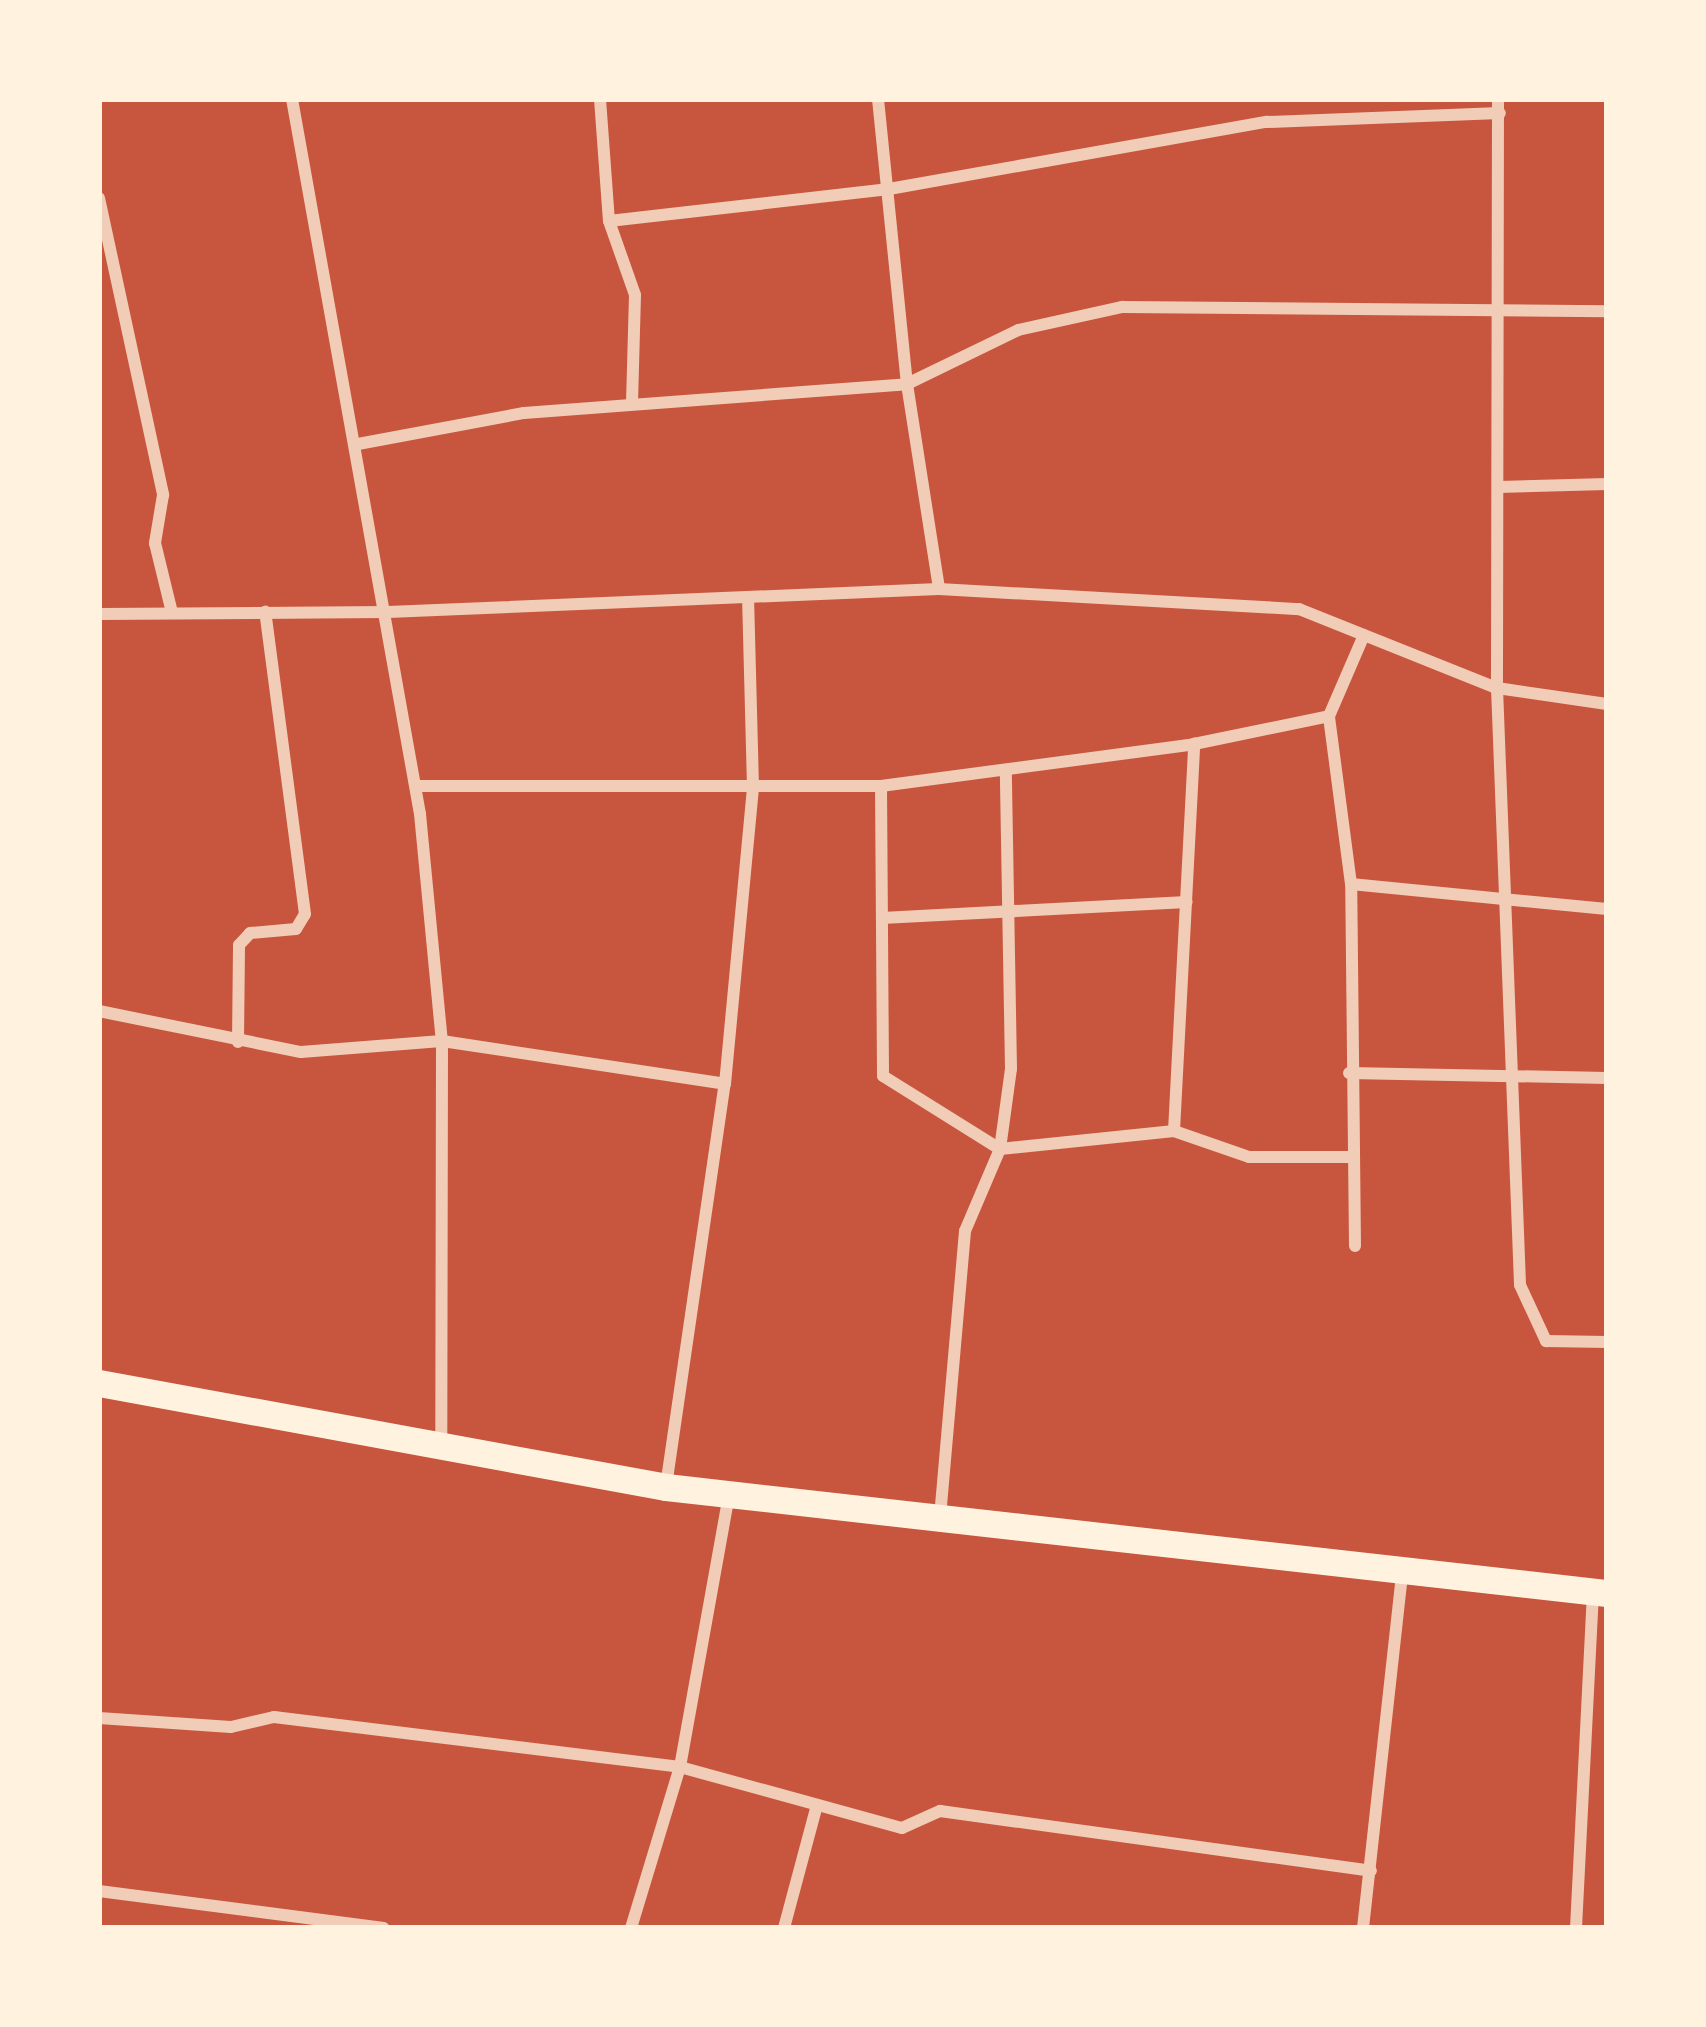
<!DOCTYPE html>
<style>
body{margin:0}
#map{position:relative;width:1706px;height:2027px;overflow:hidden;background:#c8553d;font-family:"Titillium Web",sans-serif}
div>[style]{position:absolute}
.minor>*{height:12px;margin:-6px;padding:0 6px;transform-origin:6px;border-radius:6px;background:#f1ccb7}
.primary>*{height:27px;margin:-13.5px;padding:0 13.5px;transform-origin:13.5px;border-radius:13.5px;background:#fff3e0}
span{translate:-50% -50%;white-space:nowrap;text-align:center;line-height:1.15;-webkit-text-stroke:9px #fff3e0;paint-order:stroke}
.frame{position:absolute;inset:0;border:102px solid #fff3e0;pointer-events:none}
</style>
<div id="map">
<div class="minor">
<div style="left:292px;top:99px;width:726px;rotate:79.85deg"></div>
<div style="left:420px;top:814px;width:228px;rotate:84.5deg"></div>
<div style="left:442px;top:1041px;width:405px;rotate:90.1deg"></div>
<div style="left:600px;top:99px;width:122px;rotate:85.8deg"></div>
<div style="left:609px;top:221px;width:78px;rotate:70.6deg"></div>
<div style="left:635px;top:295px;width:108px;rotate:91.6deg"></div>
<div style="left:878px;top:99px;width:286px;rotate:84.2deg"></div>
<div style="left:907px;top:384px;width:207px;rotate:81.1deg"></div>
<div style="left:1498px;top:99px;width:589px;rotate:90.1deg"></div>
<div style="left:1497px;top:688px;width:597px;rotate:87.79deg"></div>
<div style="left:1520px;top:1285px;width:62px;rotate:65.1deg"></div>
<div style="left:1546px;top:1341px;width:61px;rotate:0.9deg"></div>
<div style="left:99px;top:198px;width:304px;rotate:77.8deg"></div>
<div style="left:163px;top:495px;width:49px;rotate:99.5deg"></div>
<div style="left:155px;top:543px;width:72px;rotate:76.3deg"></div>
<div style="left:609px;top:221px;width:282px;rotate:-6.5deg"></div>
<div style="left:889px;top:189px;width:384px;rotate:-10.1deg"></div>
<div style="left:1267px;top:122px;width:233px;rotate:-2.2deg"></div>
<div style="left:358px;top:444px;width:169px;rotate:-10.6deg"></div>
<div style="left:524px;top:413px;width:384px;rotate:-4.3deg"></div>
<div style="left:907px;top:384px;width:123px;rotate:-25.9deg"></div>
<div style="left:1018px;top:330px;width:107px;rotate:-12.5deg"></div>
<div style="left:1122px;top:307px;width:485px;rotate:0.5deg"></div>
<div style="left:1498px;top:487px;width:109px;rotate:-1.6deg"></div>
<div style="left:99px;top:614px;width:289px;rotate:-0.4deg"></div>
<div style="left:388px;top:612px;width:551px;rotate:-2.39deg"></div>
<div style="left:939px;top:589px;width:361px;rotate:3.2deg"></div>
<div style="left:1299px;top:609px;width:213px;rotate:21.8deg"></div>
<div style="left:1497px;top:688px;width:111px;rotate:8.3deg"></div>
<div style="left:416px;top:786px;width:465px"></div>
<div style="left:881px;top:786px;width:316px;rotate:-7.6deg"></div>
<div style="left:1194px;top:744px;width:138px;rotate:-11.7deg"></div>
<div style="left:881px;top:786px;width:290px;rotate:89.6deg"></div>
<div style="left:883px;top:1076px;width:138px;rotate:32deg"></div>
<div style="left:1000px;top:1149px;width:175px;rotate:-5.9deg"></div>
<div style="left:1174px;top:1131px;width:79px;rotate:19.1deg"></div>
<div style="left:1249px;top:1157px;width:103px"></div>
<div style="left:1351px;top:884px;width:257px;rotate:5.6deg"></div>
<div style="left:882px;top:918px;width:305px;rotate:-3deg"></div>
<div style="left:99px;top:1011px;width:206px;rotate:11.5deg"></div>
<div style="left:301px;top:1052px;width:141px;rotate:-4.5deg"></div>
<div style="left:442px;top:1041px;width:286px;rotate:8.6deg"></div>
<div style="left:238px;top:1042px;width:97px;rotate:-89.4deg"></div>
<div style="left:239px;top:945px;width:16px;rotate:-47deg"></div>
<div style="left:250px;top:933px;width:46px;rotate:-5deg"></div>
<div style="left:296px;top:929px;width:17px;rotate:-59deg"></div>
<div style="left:305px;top:914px;width:305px;rotate:-97.5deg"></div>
<div style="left:1349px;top:1073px;width:258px;rotate:1.1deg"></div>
<div style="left:1174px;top:1131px;width:388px;rotate:-87deg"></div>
<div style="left:1355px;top:1246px;width:362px;rotate:-90.6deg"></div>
<div style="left:1351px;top:884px;width:169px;rotate:-97.5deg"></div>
<div style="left:1329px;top:716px;width:88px;rotate:-66.6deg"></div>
<div style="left:666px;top:1486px;width:406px;rotate:-81.7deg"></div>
<div style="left:725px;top:1084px;width:298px;rotate:-84.6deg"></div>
<div style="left:753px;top:787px;width:190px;rotate:-91.5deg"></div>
<div style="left:940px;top:1517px;width:287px;rotate:-85deg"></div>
<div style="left:965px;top:1231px;width:89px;rotate:-66.9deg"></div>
<div style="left:1000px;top:1149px;width:81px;rotate:-82.2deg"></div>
<div style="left:1011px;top:1069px;width:298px;rotate:-91deg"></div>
<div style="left:99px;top:1718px;width:132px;rotate:3.9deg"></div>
<div style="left:231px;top:1727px;width:44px;rotate:-13.1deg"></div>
<div style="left:274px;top:1717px;width:409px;rotate:7deg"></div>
<div style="left:680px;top:1767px;width:230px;rotate:15.4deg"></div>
<div style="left:902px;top:1828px;width:42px;rotate:-24.1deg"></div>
<div style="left:940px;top:1811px;width:435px;rotate:7.9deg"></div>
<div style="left:99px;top:1891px;width:287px;rotate:7.4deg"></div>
<div style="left:631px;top:1928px;width:168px;rotate:-73.1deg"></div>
<div style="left:680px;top:1767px;width:276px;rotate:-79.8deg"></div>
<div style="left:784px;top:1928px;width:127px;rotate:-75deg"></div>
<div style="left:1363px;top:1928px;width:358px;rotate:-83.7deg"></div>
<div style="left:1576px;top:1928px;width:334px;rotate:-87.1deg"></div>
</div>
<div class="primary">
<div style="left:99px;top:1383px;width:576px;rotate:10.39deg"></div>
<div style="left:666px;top:1487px;width:947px;rotate:6.43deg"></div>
</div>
<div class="frame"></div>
</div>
